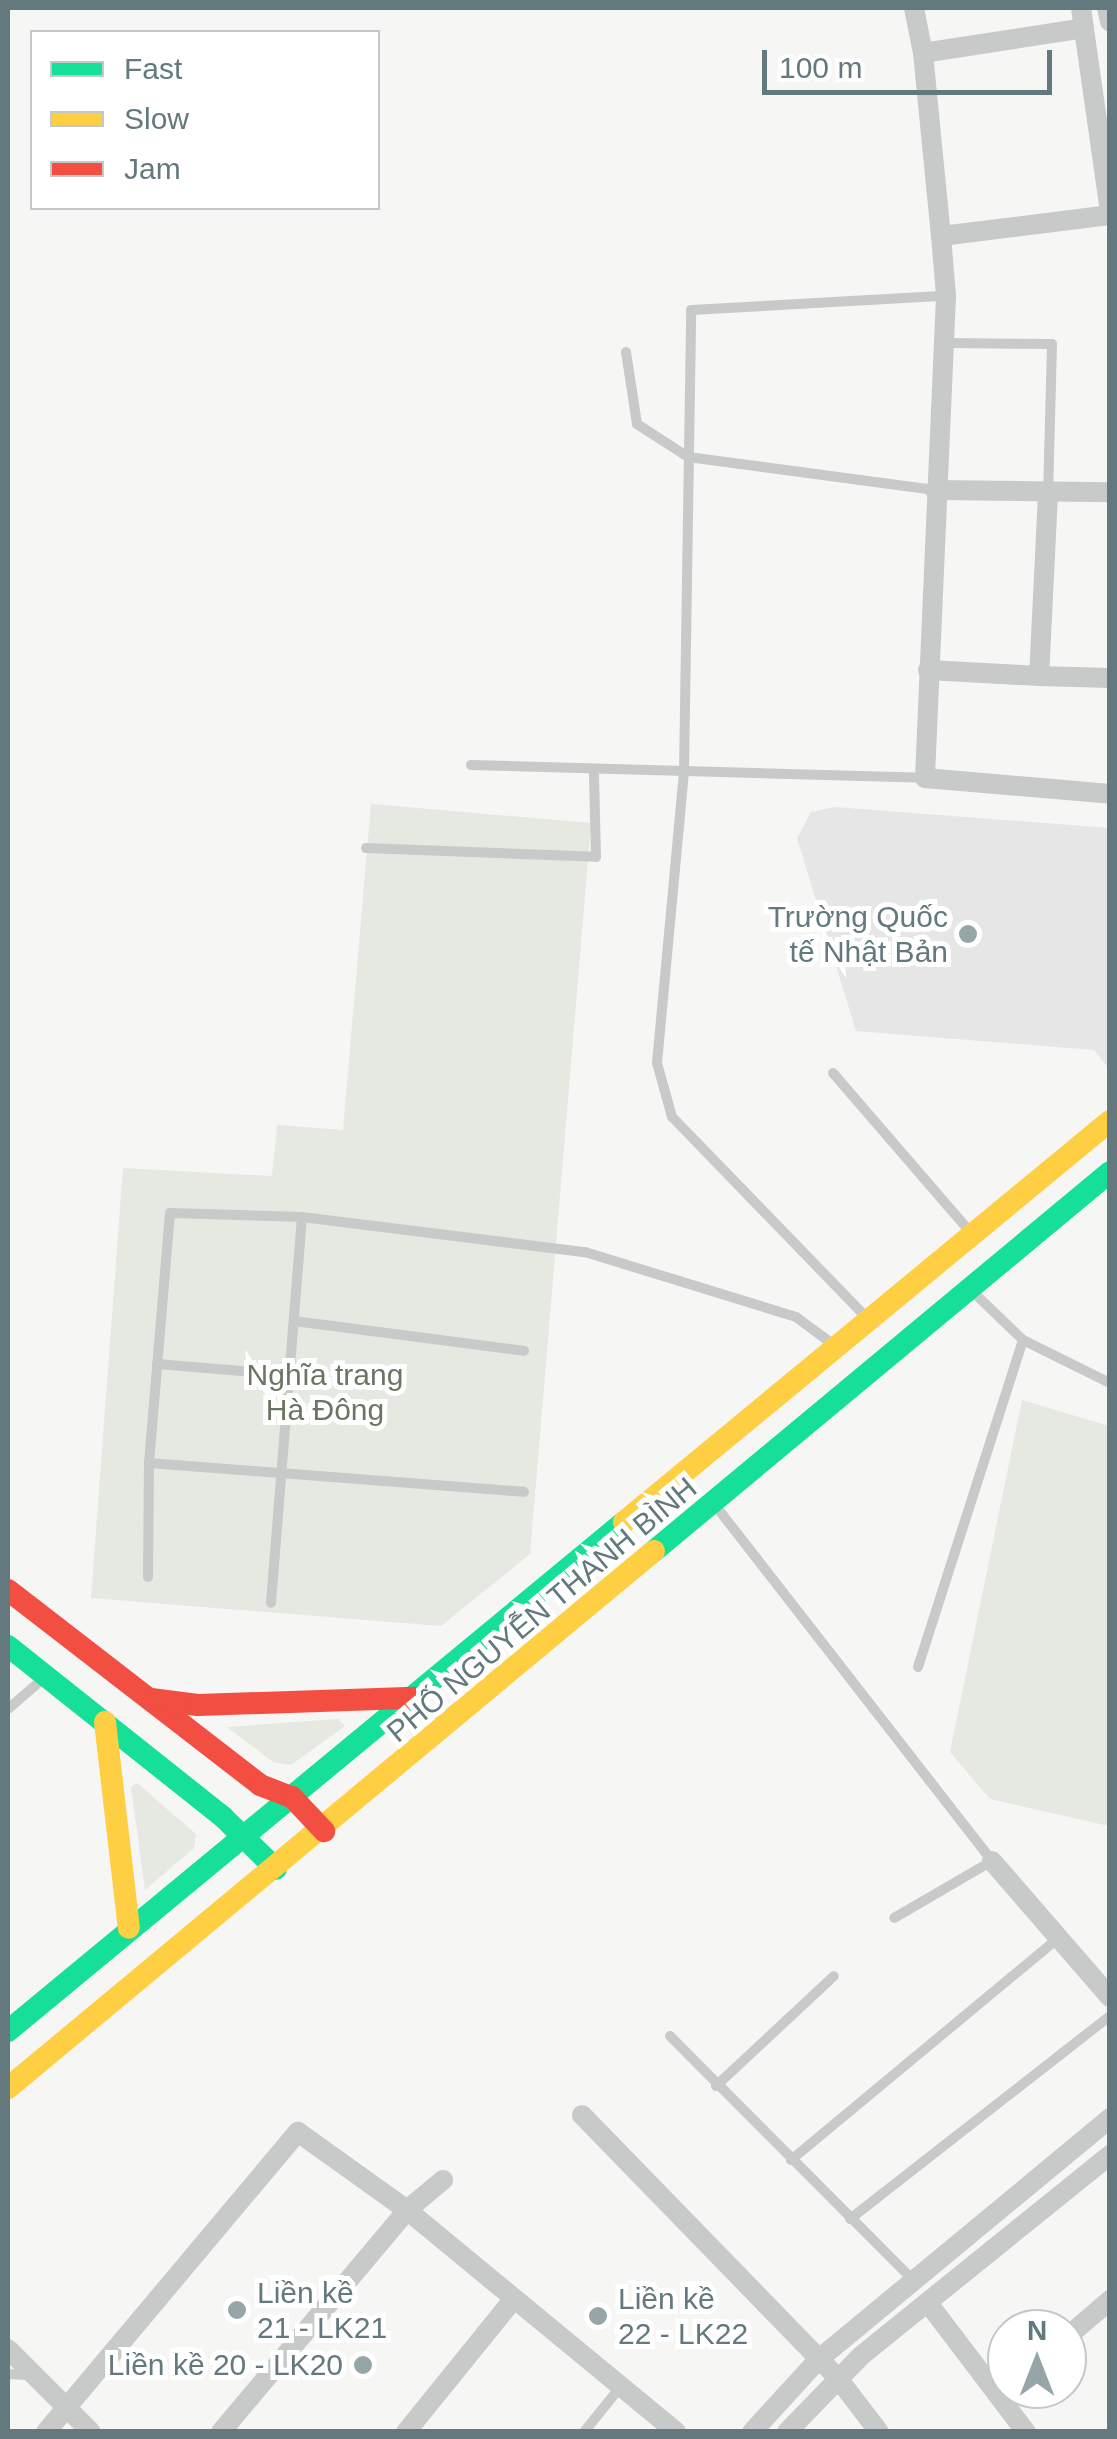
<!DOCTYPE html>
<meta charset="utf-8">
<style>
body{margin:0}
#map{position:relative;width:1117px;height:2439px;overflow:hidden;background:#f6f6f5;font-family:Helvetica,sans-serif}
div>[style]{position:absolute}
.built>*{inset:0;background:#e5e6e5}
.green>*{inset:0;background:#e6e8e2}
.lane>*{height:10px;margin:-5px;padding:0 5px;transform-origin:5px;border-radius:5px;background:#c8caca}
.street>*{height:20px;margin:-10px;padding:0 10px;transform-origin:10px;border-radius:10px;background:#c8caca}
.fast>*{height:22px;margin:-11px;padding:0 11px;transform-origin:11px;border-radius:11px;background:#16e098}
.slow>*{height:22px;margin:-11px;padding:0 11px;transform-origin:11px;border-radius:11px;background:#ffcf43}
.jam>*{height:22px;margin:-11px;padding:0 11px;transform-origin:11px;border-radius:11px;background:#f24e42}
.dots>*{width:28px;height:28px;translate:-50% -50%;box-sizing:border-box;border:5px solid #fff;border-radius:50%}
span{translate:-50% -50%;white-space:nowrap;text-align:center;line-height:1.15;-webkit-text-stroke:10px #fff;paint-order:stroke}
.poi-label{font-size:30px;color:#63797e}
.right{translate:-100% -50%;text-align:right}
.left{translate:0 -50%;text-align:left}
.park-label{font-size:30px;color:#6a7662}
.street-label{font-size:30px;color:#63797e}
.frame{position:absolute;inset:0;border:10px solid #63797e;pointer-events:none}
.legend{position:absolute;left:30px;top:30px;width:350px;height:180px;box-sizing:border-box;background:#fff;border:2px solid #c1c9cb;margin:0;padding:12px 18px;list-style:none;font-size:30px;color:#63797e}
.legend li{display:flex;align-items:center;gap:20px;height:50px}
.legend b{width:50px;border:2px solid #c1c9cb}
.north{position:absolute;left:987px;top:2309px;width:100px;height:100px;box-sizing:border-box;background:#fff;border:2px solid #c1c9cb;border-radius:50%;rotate:0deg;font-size:28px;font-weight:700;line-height:40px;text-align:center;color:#63797e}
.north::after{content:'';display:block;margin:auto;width:35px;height:45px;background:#96a5a8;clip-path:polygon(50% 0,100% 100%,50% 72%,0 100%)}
.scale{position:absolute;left:762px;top:50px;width:290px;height:45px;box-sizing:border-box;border:5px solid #63797e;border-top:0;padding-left:12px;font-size:30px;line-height:35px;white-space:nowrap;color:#63797e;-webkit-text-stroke:8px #fff;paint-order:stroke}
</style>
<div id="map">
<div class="built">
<div style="clip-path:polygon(835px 807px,1109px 828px,1109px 1069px,1094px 1050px,856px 1031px,797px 838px,811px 812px)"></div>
</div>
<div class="green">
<div style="clip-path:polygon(371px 804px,591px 823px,530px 1554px,441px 1626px,91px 1598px,123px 1168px,272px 1176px,277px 1125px,343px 1130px)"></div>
<div style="clip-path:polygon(1022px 1400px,1109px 1426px,1109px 1826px,990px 1799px,950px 1752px)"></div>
<div style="clip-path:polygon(338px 1719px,345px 1726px,291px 1765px,273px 1762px,227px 1727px)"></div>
<div style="clip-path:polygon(137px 1783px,196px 1834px,194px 1848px,145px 1890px,131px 1787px)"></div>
</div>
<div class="lane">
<div style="left:944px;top:343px;width:108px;rotate:0.5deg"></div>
<div style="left:1052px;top:344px;width:149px;rotate:91.5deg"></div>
<div style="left:626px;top:352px;width:73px;rotate:81.3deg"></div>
<div style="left:637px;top:424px;width:61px;rotate:32.9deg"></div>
<div style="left:688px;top:457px;width:249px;rotate:7.6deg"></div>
<div style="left:471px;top:765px;width:453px;rotate:1.6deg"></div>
<div style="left:366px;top:848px;width:230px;rotate:2.2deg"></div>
<div style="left:596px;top:857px;width:84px;rotate:-91.4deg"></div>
<div style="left:833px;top:1073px;width:211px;rotate:49.2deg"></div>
<div style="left:302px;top:1217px;width:285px;rotate:7.1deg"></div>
<div style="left:585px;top:1252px;width:221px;rotate:17.1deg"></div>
<div style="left:796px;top:1317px;width:47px;rotate:36.4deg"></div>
<div style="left:973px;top:1292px;width:69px;rotate:43.8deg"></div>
<div style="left:1023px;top:1340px;width:97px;rotate:26.3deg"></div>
<div style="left:866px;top:1317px;width:279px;rotate:-134.1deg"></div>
<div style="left:672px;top:1117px;width:56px;rotate:-105.5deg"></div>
<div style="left:657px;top:1063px;width:293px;rotate:-84.7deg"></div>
<div style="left:684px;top:771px;width:461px;rotate:-89.1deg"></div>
<div style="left:691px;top:310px;width:254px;rotate:-3.2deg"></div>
<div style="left:294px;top:1321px;width:232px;rotate:7.4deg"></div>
<div style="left:157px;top:1364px;width:132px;rotate:4.8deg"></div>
<div style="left:149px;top:1463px;width:376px;rotate:4.4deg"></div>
<div style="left:715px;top:1505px;width:451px;rotate:52.1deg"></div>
<div style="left:992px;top:1861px;width:113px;rotate:149.8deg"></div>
<div style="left:148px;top:1577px;width:114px;rotate:-89.5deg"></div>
<div style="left:149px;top:1463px;width:251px;rotate:-85.2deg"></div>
<div style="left:170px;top:1213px;width:132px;rotate:1.7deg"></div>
<div style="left:302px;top:1217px;width:387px;rotate:94.6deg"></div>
<div style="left:918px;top:1667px;width:343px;rotate:-72.2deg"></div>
<div style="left:8px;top:1709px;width:49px;rotate:-40.9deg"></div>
<div style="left:670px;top:2036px;width:344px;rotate:45.1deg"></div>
<div style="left:716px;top:2086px;width:161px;rotate:-43deg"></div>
<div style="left:791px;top:2160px;width:347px;rotate:-39.7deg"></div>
<div style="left:850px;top:2219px;width:330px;rotate:-38deg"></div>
<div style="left:8px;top:2374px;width:22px;rotate:3deg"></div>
<div style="left:584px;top:2432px;width:59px;rotate:-51.2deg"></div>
</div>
<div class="street">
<div style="left:914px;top:8px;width:46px;rotate:78.7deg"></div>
<div style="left:923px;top:53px;width:163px;rotate:-8.8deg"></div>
<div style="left:1081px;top:8px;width:206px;rotate:81.9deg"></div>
<div style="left:1107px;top:8px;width:14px;rotate:78deg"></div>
<div style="left:923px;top:53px;width:184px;rotate:84.4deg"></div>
<div style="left:1110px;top:215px;width:170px;rotate:172.9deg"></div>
<div style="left:941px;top:236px;width:60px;rotate:85.2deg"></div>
<div style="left:946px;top:296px;width:482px;rotate:92.5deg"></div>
<div style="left:925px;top:778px;width:186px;rotate:4.9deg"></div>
<div style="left:935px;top:490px;width:175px;rotate:0.7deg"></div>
<div style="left:1048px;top:494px;width:182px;rotate:92.8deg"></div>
<div style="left:1039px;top:676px;width:71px;rotate:1.6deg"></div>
<div style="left:928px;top:670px;width:111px;rotate:3.1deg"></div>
<div style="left:992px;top:1861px;width:180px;rotate:49.1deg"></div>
<div style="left:582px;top:2115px;width:366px;rotate:45.8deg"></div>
<div style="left:837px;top:2377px;width:69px;rotate:52.6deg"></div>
<div style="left:928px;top:2303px;width:162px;rotate:52.8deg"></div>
<div style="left:1067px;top:2337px;width:57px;rotate:-40.7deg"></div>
<div style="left:8px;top:2349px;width:117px;rotate:45deg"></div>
<div style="left:46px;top:2432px;width:392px;rotate:-50deg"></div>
<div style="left:298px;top:2132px;width:134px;rotate:35.6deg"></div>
<div style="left:407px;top:2210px;width:349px;rotate:39.5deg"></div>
<div style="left:221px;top:2432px;width:290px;rotate:-50deg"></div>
<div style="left:407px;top:2210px;width:47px;rotate:-39.8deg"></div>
<div style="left:406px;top:2432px;width:170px;rotate:-51deg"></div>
<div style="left:752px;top:2432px;width:99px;rotate:-47.5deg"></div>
<div style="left:819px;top:2359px;width:378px;rotate:-39.6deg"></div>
<div style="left:787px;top:2432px;width:107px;rotate:-45.8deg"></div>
<div style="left:862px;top:2355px;width:319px;rotate:-38.9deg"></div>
</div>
<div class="fast">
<div style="left:654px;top:1551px;width:593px;rotate:-39.73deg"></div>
<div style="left:8px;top:1646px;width:275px;rotate:38.5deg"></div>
<div style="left:223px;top:1817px;width:74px;rotate:44.5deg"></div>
<div style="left:8px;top:2031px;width:799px;rotate:-39.57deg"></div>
</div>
<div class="slow">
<div style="left:624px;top:1522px;width:630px;rotate:-39.53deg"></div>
<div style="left:105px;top:1722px;width:207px;rotate:83.4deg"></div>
<div style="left:8px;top:2088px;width:840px;rotate:-39.74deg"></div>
</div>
<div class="jam">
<div style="left:8px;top:1590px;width:319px;rotate:37.7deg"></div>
<div style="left:260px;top:1785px;width:34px;rotate:21deg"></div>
<div style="left:292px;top:1797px;width:47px;rotate:46.7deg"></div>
<div style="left:151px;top:1699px;width:47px;rotate:7.3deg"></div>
<div style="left:198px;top:1705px;width:216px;rotate:-1.9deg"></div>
</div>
<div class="dots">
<div style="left:968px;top:934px;background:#96a5a8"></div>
<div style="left:237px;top:2310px;background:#96a5a8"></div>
<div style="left:598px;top:2316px;background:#96a5a8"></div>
<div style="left:363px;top:2365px;background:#96a5a8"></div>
</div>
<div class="poi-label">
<span class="right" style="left:948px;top:934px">Trường Quốc<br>tế Nhật Bản</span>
<span class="left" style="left:257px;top:2310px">Liền kề<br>21 - LK21</span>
<span class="left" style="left:618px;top:2316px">Liền kề<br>22 - LK22</span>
<span class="right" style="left:343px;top:2365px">Liền kề 20 - LK20</span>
</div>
<div class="park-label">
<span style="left:325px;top:1392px">Nghĩa trang<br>Hà Đông</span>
</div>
<div class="street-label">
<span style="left:542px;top:1610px;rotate:-40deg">PHỐ NGUYỄN THANH BÌNH</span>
</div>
<div class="frame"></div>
<ul class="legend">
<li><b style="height:12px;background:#16e098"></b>Fast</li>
<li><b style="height:12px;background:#ffcf43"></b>Slow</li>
<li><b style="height:12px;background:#f24e42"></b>Jam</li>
</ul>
<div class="north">N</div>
<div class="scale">100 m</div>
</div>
